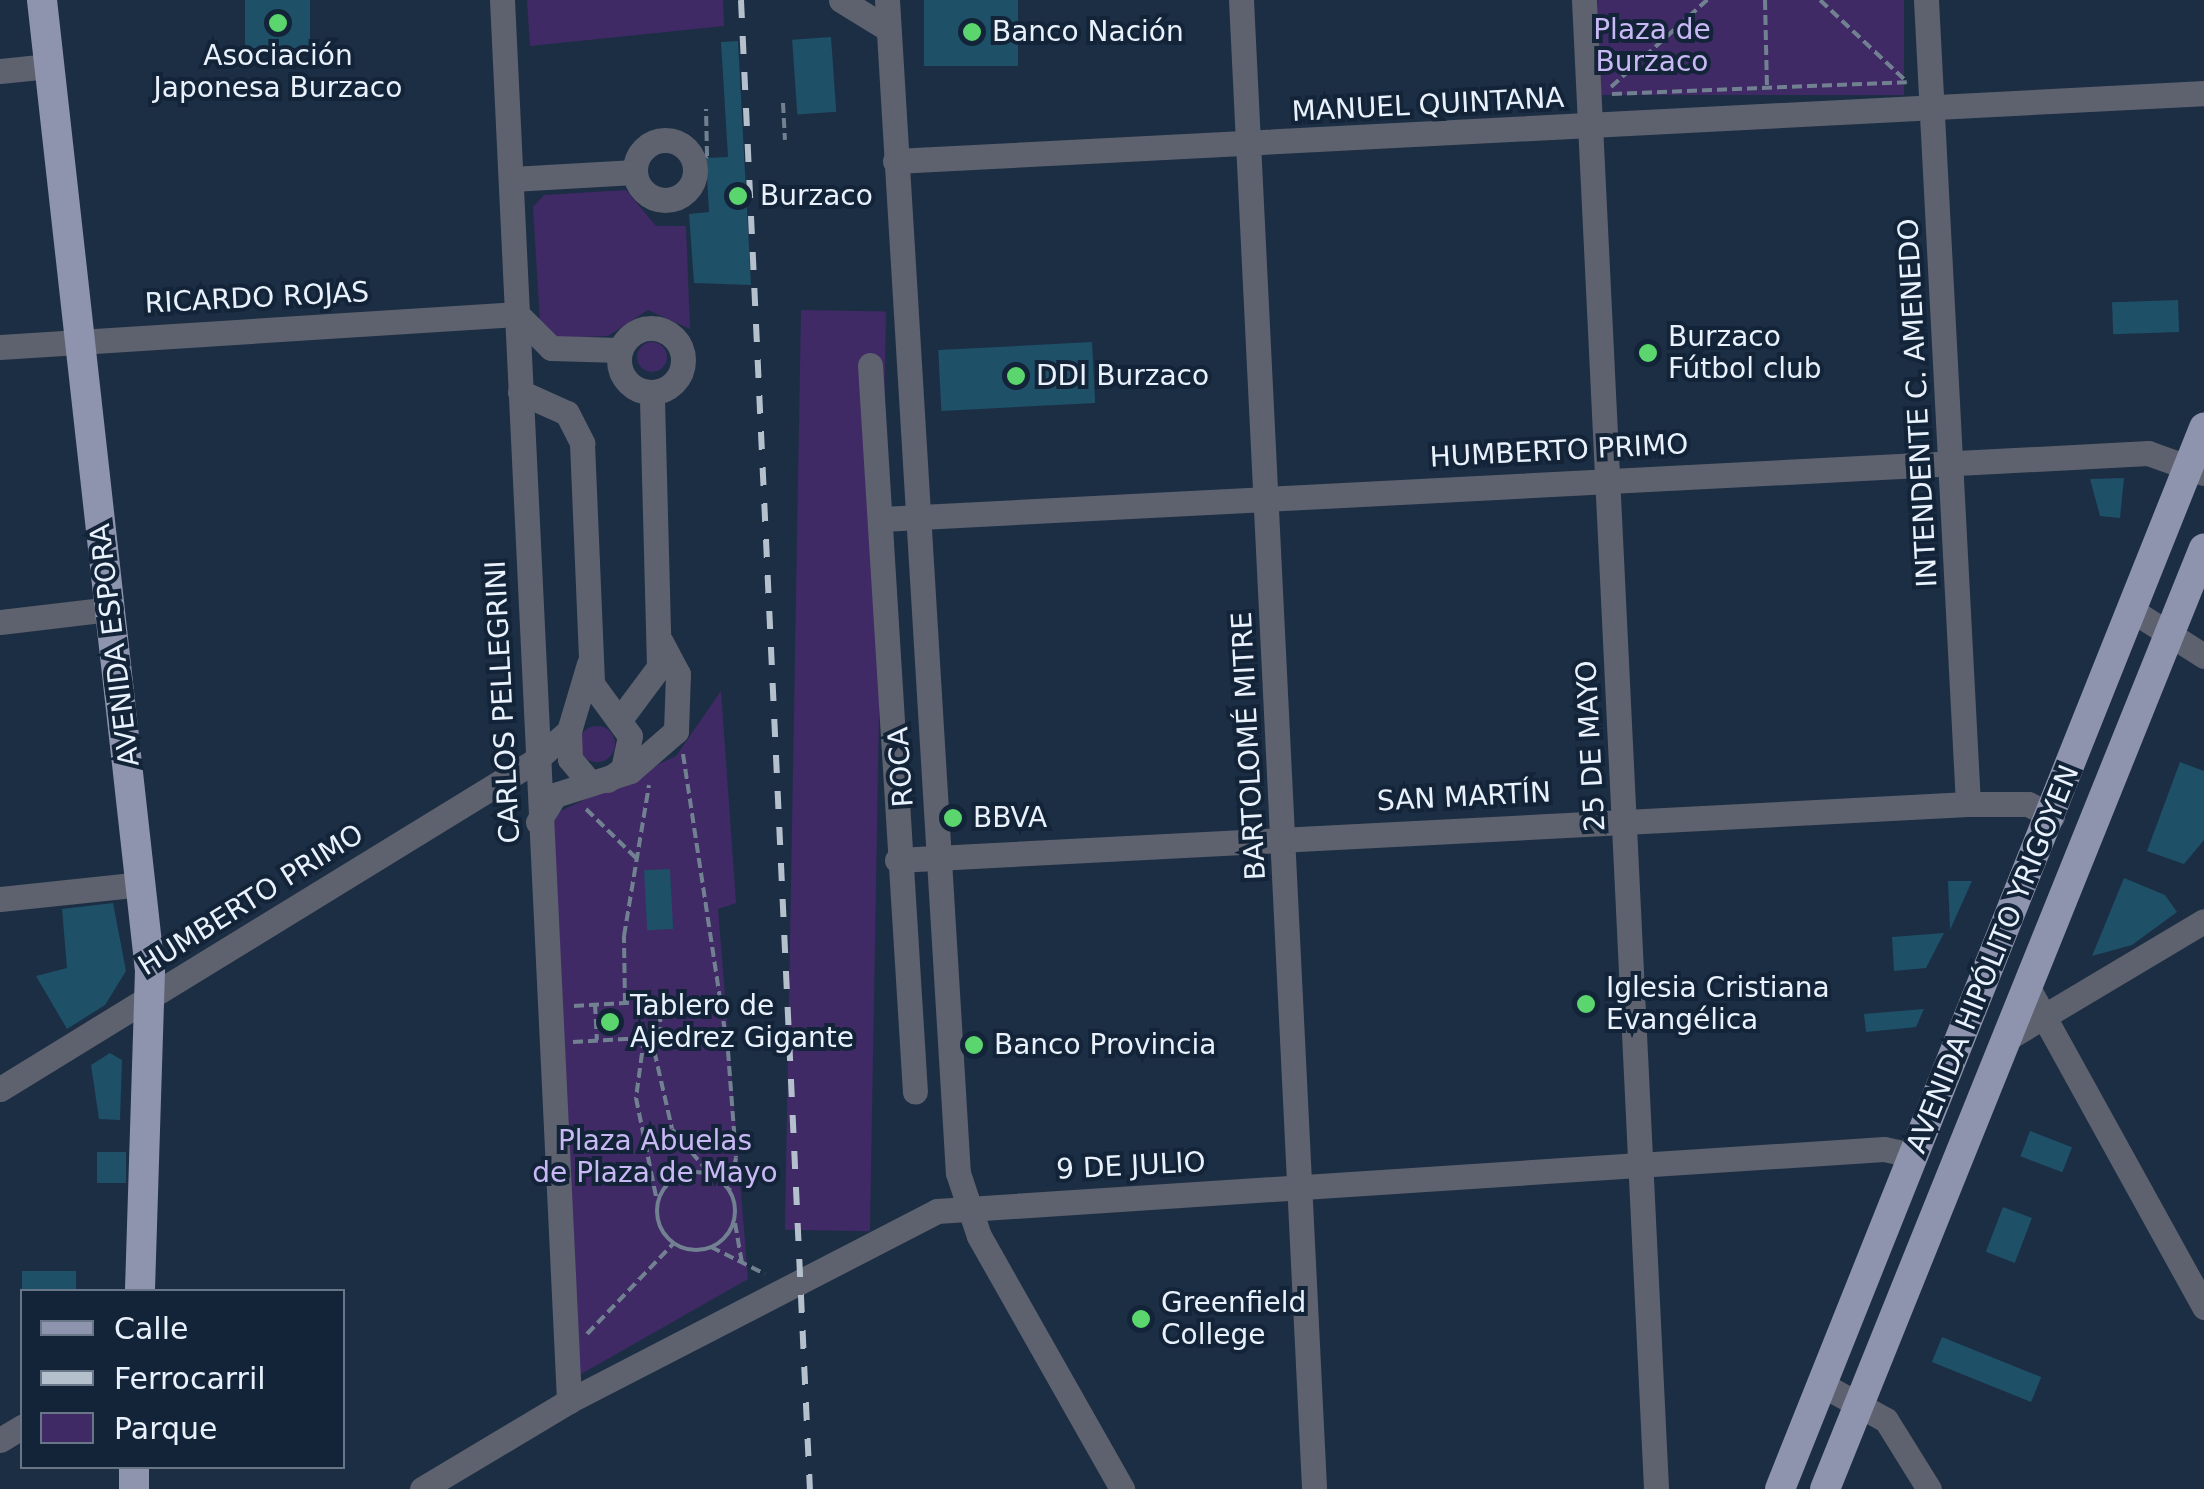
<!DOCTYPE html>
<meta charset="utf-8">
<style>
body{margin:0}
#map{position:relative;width:2204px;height:1489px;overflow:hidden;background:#1c2e43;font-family:"DejaVu Sans",sans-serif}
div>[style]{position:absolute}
.green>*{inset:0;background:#3f2a66;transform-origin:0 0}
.round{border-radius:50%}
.building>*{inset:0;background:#1e5068;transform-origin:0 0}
.path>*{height:4px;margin-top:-2px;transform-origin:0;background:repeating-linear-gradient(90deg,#728191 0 10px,transparent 0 15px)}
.path>.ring{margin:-2px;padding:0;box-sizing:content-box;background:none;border:4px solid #728191;border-radius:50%}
.minor>*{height:25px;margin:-12.5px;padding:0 12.5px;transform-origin:12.5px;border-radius:12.5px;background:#5e616e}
.minor>.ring{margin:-12.5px;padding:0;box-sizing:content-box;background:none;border:25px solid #5e616e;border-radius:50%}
.major>*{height:30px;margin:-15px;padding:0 15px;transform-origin:15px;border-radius:15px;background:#8f94ae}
.rail>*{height:6px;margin-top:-3px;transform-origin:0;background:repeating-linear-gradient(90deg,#b5c0cd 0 18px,transparent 0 36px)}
.dots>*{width:28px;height:28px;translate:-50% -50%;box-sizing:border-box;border:5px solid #132439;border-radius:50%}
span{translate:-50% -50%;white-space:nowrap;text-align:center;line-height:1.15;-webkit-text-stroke:8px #132439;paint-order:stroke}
.park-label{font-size:28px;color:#c8b8f4}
.poi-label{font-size:28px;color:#e8f1fc}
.left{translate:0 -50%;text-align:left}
.street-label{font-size:28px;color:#e8f1fc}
.legend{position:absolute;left:20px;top:1289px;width:325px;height:180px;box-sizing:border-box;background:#132439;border:2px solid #687687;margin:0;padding:12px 18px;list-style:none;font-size:30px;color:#e8f1fc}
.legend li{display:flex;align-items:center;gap:20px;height:50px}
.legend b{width:50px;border:2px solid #687687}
</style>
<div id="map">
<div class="green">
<div style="clip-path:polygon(527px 0,723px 0,724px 26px,530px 46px)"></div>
<div style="left:1598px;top:0;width:306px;height:95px"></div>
<div style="clip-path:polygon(626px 190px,656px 226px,686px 226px,690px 329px,648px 310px,608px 336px,558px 338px,540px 322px,533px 207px,544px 195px)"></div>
<div style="left:801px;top:310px;width:85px;height:920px;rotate:1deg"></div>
<div class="round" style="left:637px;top:342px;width:30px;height:30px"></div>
<div style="clip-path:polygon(721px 691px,736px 903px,718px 909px,748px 1279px,576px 1377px,550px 816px,676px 756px)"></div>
<div class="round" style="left:579px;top:726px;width:36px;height:36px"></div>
</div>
<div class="building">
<div style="left:245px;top:0;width:65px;height:48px"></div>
<div style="left:924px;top:0;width:94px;height:66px"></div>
<div style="left:831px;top:37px;width:75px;height:39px;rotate:86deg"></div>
<div style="clip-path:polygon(738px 41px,751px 285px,694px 283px,689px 214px,709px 212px,706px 158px,728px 157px,721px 42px)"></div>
<div style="left:2178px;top:300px;width:32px;height:66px;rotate:88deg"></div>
<div style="left:1092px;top:342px;width:61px;height:154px;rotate:87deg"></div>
<div style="clip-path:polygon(2124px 478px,2120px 518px,2100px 516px,2090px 479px)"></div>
<div style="clip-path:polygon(2180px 762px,2204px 771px,2204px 840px,2184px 864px,2147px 851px)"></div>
<div style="left:670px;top:869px;width:60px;height:26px;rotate:87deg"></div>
<div style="clip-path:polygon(2124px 878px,2165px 895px,2177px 912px,2132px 945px,2092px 956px)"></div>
<div style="clip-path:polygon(1948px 881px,1972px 881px,1950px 930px)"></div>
<div style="clip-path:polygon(113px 903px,126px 971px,105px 1005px,67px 1029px,36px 976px,67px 968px,62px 909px)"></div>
<div style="clip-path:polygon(1944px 933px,1926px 968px,1894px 971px,1892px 937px)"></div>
<div style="clip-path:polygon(1924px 1009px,1916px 1027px,1866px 1032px,1864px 1014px)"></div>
<div style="clip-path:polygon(110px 1053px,122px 1060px,120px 1120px,99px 1119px,91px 1065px)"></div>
<div style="left:2030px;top:1131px;width:45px;height:27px;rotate:21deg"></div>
<div style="left:97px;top:1152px;width:29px;height:31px"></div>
<div style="left:2003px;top:1207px;width:31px;height:48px;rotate:21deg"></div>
<div style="left:22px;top:1271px;width:54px;height:21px"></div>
<div style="left:1942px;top:1337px;width:107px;height:27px;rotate:22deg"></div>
</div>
<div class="path">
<div style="left:1765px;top:0;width:88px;rotate:88.7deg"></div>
<div style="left:1820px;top:0;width:120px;rotate:43.3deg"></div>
<div style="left:1611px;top:87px;width:130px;rotate:-42.2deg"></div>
<div style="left:1612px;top:94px;width:295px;rotate:-2.3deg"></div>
<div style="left:783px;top:103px;width:37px;rotate:87deg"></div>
<div style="left:695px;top:168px;width:17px;rotate:-45deg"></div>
<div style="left:707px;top:156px;width:47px;rotate:-91.2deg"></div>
<div style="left:683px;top:754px;width:300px;rotate:81.4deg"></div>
<div style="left:728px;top:1051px;width:107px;rotate:85.7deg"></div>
<div style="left:736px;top:1158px;width:34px;rotate:102deg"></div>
<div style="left:586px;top:809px;width:70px;rotate:44.4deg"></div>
<div style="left:625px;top:1003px;width:67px;rotate:-90.9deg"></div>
<div style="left:624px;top:936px;width:153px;rotate:-80.6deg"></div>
<div style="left:595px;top:1004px;width:36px;rotate:87deg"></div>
<div style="left:651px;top:1037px;width:94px;rotate:77.1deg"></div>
<div style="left:672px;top:1129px;width:57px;rotate:49.9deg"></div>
<div style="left:644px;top:1038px;width:61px;rotate:97.6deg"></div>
<div style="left:636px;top:1098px;width:105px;rotate:78.5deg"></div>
<div style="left:573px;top:1042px;width:88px;rotate:-3.3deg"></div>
<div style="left:661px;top:1037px;width:36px;rotate:-93deg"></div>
<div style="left:659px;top:1001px;width:86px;rotate:176.7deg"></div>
<div class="ring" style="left:657px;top:1172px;width:74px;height:74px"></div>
<div style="left:735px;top:1223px;width:41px;rotate:80.1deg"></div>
<div style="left:711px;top:1247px;width:60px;rotate:26.6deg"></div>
<div style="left:587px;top:1334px;width:126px;rotate:-46.3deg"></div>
</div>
<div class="minor">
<div style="left:502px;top:0;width:1403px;rotate:87.26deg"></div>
<div style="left:841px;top:0;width:55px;rotate:31.7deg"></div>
<div style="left:887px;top:0;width:1175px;rotate:86.54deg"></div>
<div style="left:958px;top:1173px;width:66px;rotate:71.6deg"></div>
<div style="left:979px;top:1236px;width:291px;rotate:60.5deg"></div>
<div style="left:1241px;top:0;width:1491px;rotate:87.19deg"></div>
<div style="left:1584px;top:0;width:1491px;rotate:87.23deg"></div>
<div style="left:1926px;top:0;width:805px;rotate:87.01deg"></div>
<div style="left:0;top:71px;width:49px;rotate:-5.8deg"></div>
<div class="ring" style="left:635px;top:140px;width:35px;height:35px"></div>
<div style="left:895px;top:161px;width:1311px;rotate:-2.97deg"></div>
<div style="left:512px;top:179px;width:123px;rotate:-3.3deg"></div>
<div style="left:517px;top:314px;width:48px;rotate:45deg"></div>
<div style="left:551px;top:348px;width:69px;rotate:1.7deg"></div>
<div class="ring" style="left:619px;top:328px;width:39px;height:39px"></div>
<div style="left:0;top:347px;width:518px;rotate:-3.65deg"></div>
<div style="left:870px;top:365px;width:728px;rotate:86.46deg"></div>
<div style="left:520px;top:392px;width:51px;rotate:24.1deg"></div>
<div style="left:567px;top:413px;width:34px;rotate:63deg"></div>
<div style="left:582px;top:443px;width:241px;rotate:87.6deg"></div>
<div style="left:592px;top:684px;width:64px;rotate:53.8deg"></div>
<div style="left:630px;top:736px;width:34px;rotate:102deg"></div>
<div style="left:623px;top:769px;width:19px;rotate:145deg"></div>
<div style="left:882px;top:519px;width:1268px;rotate:-2.98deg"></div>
<div style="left:2148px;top:453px;width:59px;rotate:19.7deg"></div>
<div style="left:2133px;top:611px;width:84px;rotate:32.4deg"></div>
<div style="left:0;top:622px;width:112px;rotate:-6.7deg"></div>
<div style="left:621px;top:718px;width:64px;rotate:-53.3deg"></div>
<div style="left:659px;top:667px;width:273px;rotate:-91.5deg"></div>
<div style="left:569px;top:731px;width:28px;rotate:88deg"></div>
<div style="left:570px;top:759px;width:31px;rotate:50deg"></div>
<div style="left:538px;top:822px;width:32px;rotate:-58deg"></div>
<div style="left:555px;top:795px;width:79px;rotate:-17.7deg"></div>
<div style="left:630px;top:771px;width:61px;rotate:-41deg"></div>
<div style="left:676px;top:731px;width:57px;rotate:-88deg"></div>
<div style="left:678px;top:674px;width:36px;rotate:-118deg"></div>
<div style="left:897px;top:860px;width:1072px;rotate:-2.99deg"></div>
<div style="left:1968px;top:804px;width:60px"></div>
<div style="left:2028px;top:804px;width:27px;rotate:27deg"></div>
<div style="left:0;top:899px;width:143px;rotate:-6deg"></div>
<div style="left:2027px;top:986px;width:367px;rotate:61.1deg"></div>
<div style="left:2006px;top:1039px;width:230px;rotate:-30.8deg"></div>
<div style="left:0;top:1089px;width:625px;rotate:-31.53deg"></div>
<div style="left:533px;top:762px;width:48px;rotate:-40.7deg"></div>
<div style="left:569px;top:731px;width:70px;rotate:-73.4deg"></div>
<div style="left:1823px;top:1385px;width:72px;rotate:29.1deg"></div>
<div style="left:1886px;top:1420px;width:81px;rotate:58.1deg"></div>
<div style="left:0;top:1440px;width:26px;rotate:-31deg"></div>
<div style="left:422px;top:1489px;width:171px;rotate:-30.9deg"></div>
<div style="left:569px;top:1401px;width:414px;rotate:-27.3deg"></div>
<div style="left:937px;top:1211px;width:949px;rotate:-3.75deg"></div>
<div style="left:1884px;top:1149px;width:30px;rotate:12deg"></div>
</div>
<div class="major">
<div style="left:42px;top:0;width:977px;rotate:83.65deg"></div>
<div style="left:150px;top:971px;width:321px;rotate:91.8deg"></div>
<div style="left:134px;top:1489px;width:23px;rotate:-90deg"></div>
<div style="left:1780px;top:1489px;width:1143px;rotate:-68.22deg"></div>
<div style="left:1825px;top:1489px;width:1014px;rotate:-68.06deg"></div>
</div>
<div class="rail">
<div style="left:741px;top:0;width:1491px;rotate:87.35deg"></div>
</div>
<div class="dots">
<div style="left:278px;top:23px;background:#5bd56e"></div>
<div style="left:972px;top:32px;background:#5bd56e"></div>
<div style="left:738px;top:196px;background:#5bd56e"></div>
<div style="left:1648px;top:353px;background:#5bd56e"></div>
<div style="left:1016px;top:376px;background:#5bd56e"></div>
<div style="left:953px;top:818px;background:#5bd56e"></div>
<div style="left:1586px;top:1004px;background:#5bd56e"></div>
<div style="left:610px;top:1022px;background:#5bd56e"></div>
<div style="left:974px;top:1045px;background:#5bd56e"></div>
<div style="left:1141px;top:1319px;background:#5bd56e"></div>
</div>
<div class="park-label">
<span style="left:1652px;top:46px">Plaza de<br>Burzaco</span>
<span style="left:655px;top:1157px">Plaza Abuelas<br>de Plaza de Mayo</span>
</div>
<div class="poi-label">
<span class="left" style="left:992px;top:32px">Banco Nación</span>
<span style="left:278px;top:72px">Asociación<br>Japonesa Burzaco</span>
<span class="left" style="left:760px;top:196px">Burzaco</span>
<span class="left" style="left:1668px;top:353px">Burzaco<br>Fútbol club</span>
<span class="left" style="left:1036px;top:376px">DDI Burzaco</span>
<span class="left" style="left:973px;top:818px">BBVA</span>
<span class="left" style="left:1606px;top:1004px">Iglesia Cristiana<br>Evangélica</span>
<span class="left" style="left:630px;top:1022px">Tablero de<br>Ajedrez Gigante</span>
<span class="left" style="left:994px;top:1045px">Banco Provincia</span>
<span class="left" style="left:1161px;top:1319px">Greenfield<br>College</span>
</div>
<div class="street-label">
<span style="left:1428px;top:105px;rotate:-3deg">MANUEL QUINTANA</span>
<span style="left:257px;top:298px;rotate:-3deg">RICARDO ROJAS</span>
<span style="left:1918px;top:403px;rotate:-93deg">INTENDENTE C. AMENEDO</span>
<span style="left:1559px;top:451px;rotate:-3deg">HUMBERTO PRIMO</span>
<span style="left:115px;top:645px;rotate:-97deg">AVENIDA ESPORA</span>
<span style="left:503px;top:702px;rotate:-93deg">CARLOS PELLEGRINI</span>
<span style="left:1249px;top:746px;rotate:-93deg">BARTOLOMÉ MITRE</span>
<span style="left:1591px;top:746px;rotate:-93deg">25 DE MAYO</span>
<span style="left:901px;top:767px;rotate:-94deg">ROCA</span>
<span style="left:1464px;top:797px;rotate:-3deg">SAN MARTÍN</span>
<span style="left:251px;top:900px;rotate:-32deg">HUMBERTO PRIMO</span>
<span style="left:1993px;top:959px;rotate:-68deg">AVENIDA HIPÓLITO YRIGOYEN</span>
<span style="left:1131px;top:1166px;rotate:-3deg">9 DE JULIO</span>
</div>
<ul class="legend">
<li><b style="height:12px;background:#8f94ae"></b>Calle</li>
<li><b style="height:12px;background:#b5c0cd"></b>Ferrocarril</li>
<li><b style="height:28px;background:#3f2a66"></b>Parque</li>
</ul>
</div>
